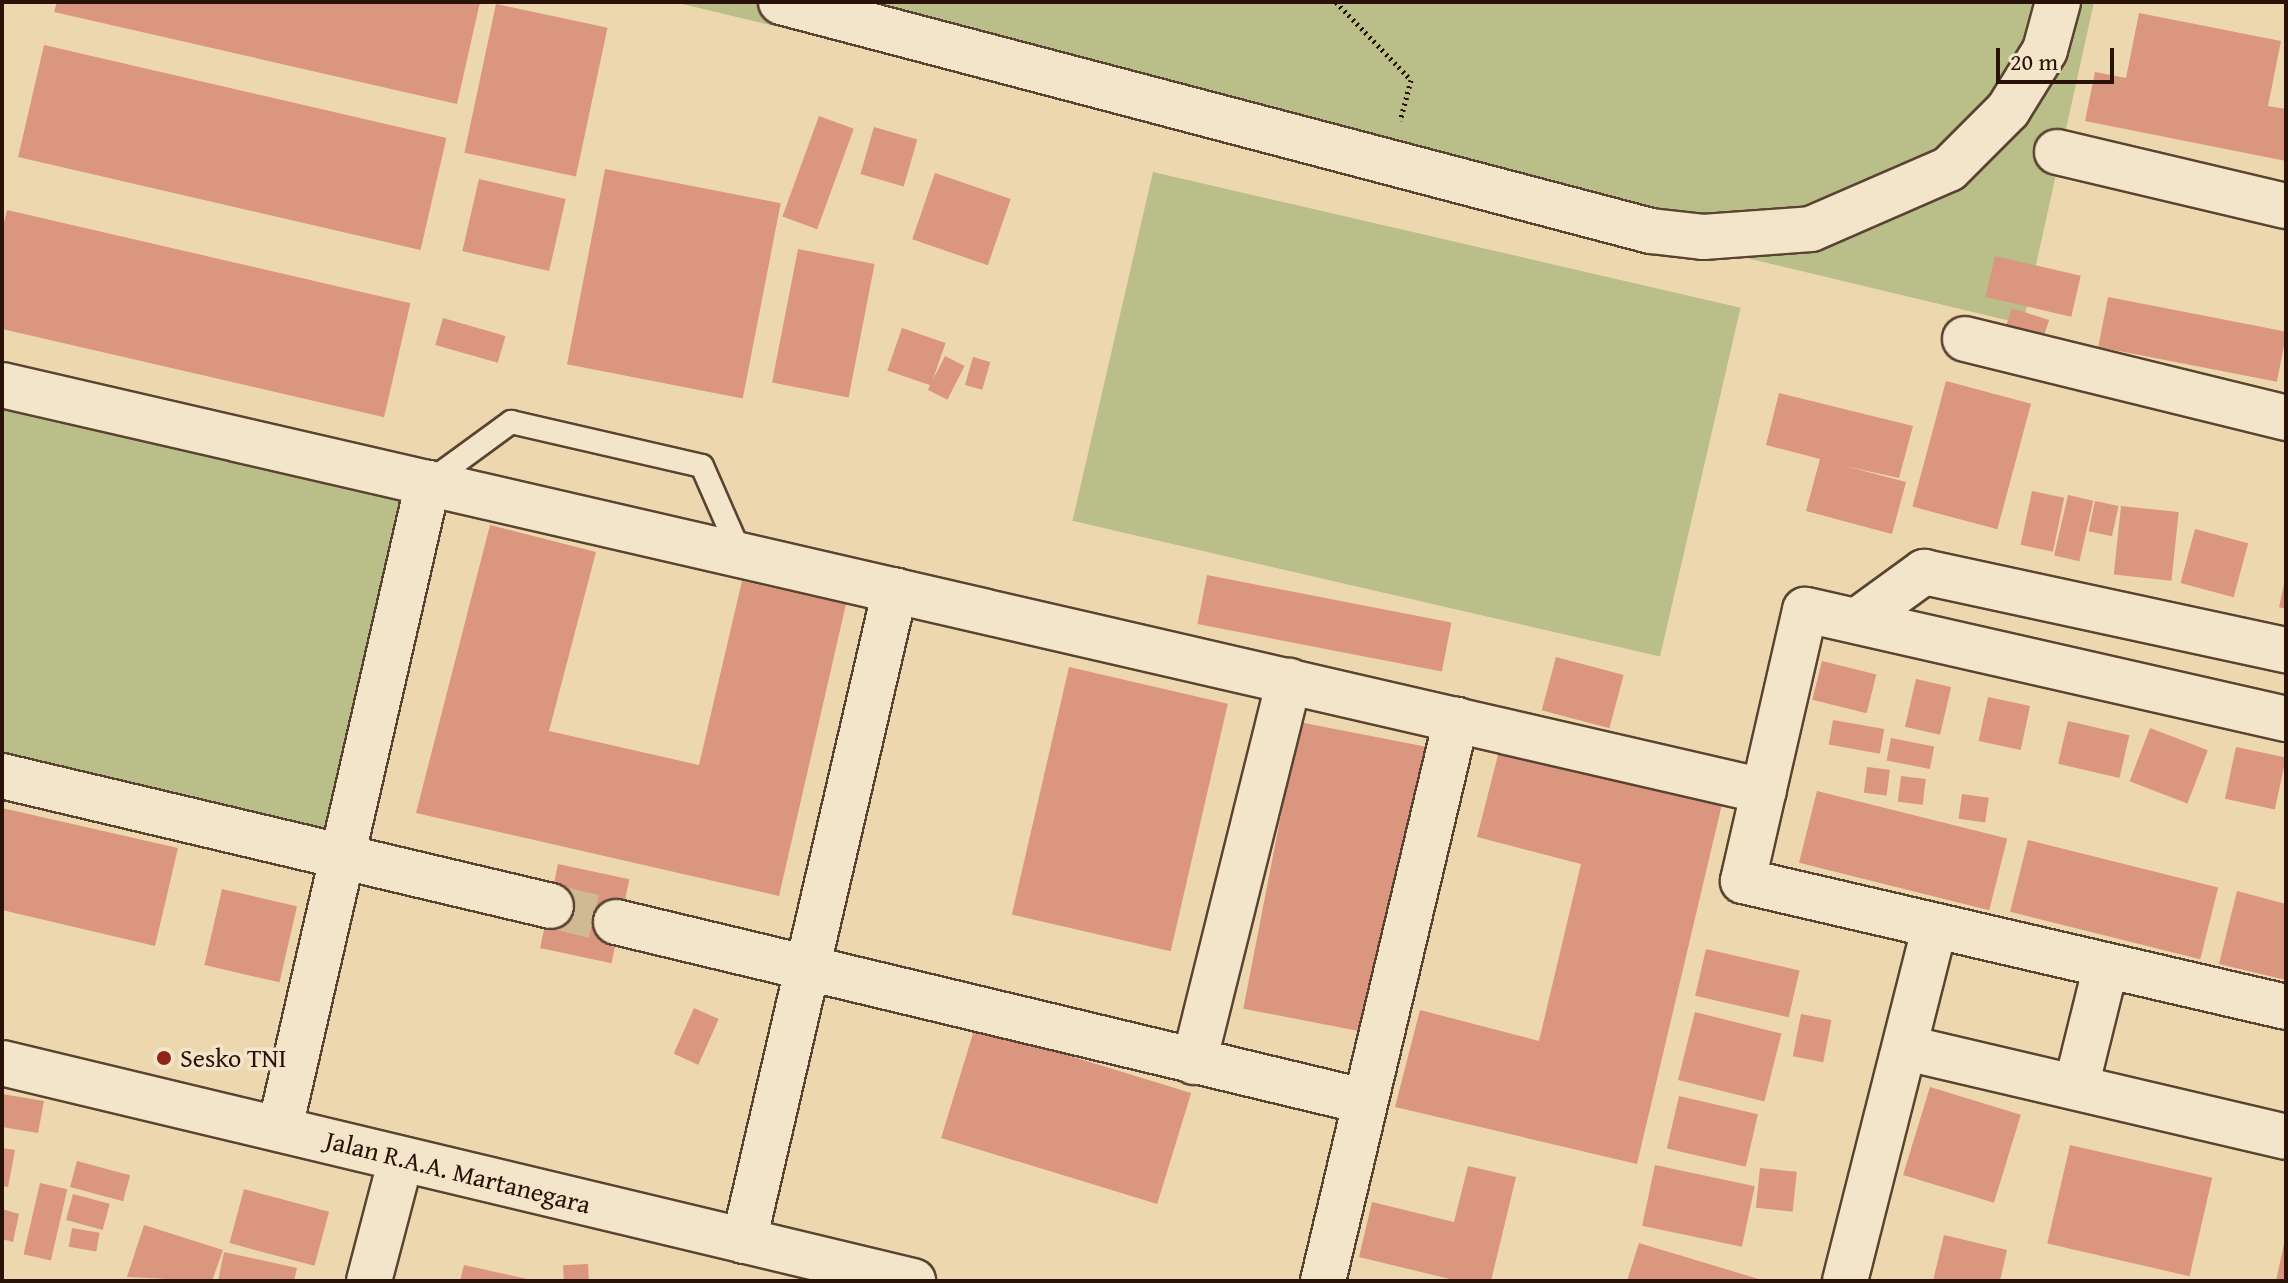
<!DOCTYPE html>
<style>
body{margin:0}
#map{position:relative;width:2288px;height:1283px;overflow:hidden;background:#edd7ae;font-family:"Gentium Book Plus",serif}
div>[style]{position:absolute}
.green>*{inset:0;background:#babe89;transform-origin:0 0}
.building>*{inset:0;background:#db967f;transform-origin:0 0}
.street-tunnel>*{height:44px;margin-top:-22px;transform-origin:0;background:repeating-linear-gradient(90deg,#d0b995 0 44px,transparent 0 66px)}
.path>*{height:5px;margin-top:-2.5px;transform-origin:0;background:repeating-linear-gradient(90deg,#291208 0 2px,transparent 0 6px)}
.roads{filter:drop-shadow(2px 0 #5a4332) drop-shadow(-2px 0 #5a4332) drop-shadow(0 2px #5a4332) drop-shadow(0 -2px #5a4332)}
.lane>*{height:22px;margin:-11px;padding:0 11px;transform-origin:11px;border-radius:11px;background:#f3e5ca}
.street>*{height:44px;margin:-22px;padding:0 22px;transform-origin:22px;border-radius:22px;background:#f3e5ca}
.secondary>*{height:44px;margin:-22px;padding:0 22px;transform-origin:22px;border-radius:22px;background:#f3e5ca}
.dots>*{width:22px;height:22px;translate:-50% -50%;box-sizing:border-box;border:4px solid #f3e5ca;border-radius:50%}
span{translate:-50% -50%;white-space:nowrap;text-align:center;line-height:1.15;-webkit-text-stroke:7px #f3e5ca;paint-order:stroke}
.poi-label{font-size:26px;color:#291208}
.left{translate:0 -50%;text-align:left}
.street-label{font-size:26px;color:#291208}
.frame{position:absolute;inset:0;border:4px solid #291208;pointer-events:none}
.scale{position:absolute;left:1996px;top:48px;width:118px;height:36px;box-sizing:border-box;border:4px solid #291208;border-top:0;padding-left:10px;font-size:24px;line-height:28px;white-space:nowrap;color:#291208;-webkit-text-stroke:6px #f3e5ca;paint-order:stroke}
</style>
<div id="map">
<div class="green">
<div style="clip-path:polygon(674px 2px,2094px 2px,2023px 324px)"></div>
<div style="left:1153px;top:172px;width:603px;height:358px;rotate:13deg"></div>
<div style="clip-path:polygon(2px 399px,410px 491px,332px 831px,2px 753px)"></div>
</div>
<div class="building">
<div style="clip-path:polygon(57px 2px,480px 2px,457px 104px,54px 12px)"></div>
<div style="left:496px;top:4px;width:114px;height:152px;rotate:12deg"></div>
<div style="clip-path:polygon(2139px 13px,2281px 41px,2268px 106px,2286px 109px,2286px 161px,2085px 121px,2095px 72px,2126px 78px)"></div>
<div style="left:44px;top:45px;width:413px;height:115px;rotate:13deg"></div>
<div style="left:819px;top:116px;width:37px;height:107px;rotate:20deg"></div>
<div style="left:874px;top:127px;width:45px;height:49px;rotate:16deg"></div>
<div style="left:605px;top:169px;width:179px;height:199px;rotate:11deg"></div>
<div style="left:935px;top:173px;width:80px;height:70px;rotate:19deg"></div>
<div style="left:479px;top:179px;width:89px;height:74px;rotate:13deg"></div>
<div style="left:7px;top:210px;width:414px;height:117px;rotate:13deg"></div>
<div style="left:798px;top:249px;width:78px;height:136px;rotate:11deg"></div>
<div style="left:1995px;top:256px;width:88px;height:42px;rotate:13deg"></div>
<div style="left:2108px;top:297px;width:182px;height:51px;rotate:11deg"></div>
<div style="left:2012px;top:308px;width:39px;height:19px;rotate:18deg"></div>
<div style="left:443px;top:318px;width:65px;height:28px;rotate:16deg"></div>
<div style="left:902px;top:328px;width:46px;height:45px;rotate:19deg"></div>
<div style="left:945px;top:356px;width:22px;height:38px;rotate:27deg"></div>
<div style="left:973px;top:357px;width:18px;height:29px;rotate:16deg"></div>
<div style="left:1946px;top:381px;width:88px;height:130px;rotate:15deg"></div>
<div style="clip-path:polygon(1779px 393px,1913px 426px,1899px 478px,1845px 466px,1906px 482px,1892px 534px,1806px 511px,1820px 459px,1766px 445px)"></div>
<div style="left:2032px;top:491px;width:33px;height:55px;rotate:12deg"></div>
<div style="left:2068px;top:495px;width:26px;height:62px;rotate:13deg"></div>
<div style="left:2095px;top:501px;width:24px;height:31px;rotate:12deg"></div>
<div style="left:2121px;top:506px;width:58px;height:69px;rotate:6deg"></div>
<div style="clip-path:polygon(490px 525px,596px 552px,549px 731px,699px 765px,742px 581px,846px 604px,779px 896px,416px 813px)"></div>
<div style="left:2195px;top:529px;width:55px;height:56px;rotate:15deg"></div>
<div style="left:1207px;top:575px;width:249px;height:50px;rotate:11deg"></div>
<div style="clip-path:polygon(2285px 580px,2286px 580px,2286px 609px,2279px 607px)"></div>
<div style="left:1556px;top:657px;width:70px;height:55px;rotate:15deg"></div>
<div style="left:1822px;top:661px;width:56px;height:40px;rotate:14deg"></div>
<div style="left:1069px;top:667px;width:163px;height:254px;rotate:13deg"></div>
<div style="left:1916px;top:679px;width:36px;height:49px;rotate:13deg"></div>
<div style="left:1988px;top:697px;width:43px;height:45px;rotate:12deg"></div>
<div style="left:1833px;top:720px;width:52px;height:25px;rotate:10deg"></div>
<div style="left:2068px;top:721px;width:63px;height:44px;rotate:13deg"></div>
<div style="left:1299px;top:722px;width:128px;height:292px;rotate:11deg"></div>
<div style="left:2150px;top:728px;width:62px;height:57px;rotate:21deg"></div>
<div style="left:1891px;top:738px;width:44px;height:23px;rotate:11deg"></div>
<div style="left:2236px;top:747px;width:51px;height:53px;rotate:12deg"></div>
<div style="clip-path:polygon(1499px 751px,1722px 804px,1637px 1164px,1395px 1107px,1420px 1010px,1539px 1041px,1581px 864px,1477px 837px)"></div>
<div style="left:1867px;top:767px;width:23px;height:26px;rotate:7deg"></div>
<div style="left:1901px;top:776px;width:25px;height:26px;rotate:7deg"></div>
<div style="left:1817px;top:791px;width:196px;height:74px;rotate:14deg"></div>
<div style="left:1962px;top:794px;width:27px;height:25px;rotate:8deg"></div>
<div style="clip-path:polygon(2px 808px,178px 848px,155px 946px,2px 910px)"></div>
<div style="left:2028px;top:840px;width:196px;height:74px;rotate:14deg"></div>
<div style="left:558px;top:864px;width:73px;height:86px;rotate:12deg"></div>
<div style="left:222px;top:889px;width:77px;height:78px;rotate:13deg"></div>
<div style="clip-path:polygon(2237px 891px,2286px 904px,2286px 980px,2219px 964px)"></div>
<div style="left:1706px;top:949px;width:96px;height:48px;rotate:13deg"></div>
<div style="left:694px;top:1008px;width:27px;height:50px;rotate:24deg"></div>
<div style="left:1695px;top:1012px;width:89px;height:70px;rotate:14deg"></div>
<div style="left:1801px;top:1014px;width:31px;height:43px;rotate:11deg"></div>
<div style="left:975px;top:1027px;width:226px;height:116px;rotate:17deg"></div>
<div style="left:1930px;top:1087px;width:95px;height:92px;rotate:17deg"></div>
<div style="clip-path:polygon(2px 1094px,44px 1101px,38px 1133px,2px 1127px)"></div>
<div style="left:1679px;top:1096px;width:81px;height:54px;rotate:13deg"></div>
<div style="left:2070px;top:1145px;width:146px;height:101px;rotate:13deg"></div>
<div style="clip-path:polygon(2px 1148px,15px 1150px,8px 1187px,2px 1186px)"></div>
<div style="left:77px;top:1161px;width:55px;height:27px;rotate:15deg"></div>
<div style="left:1655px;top:1165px;width:102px;height:62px;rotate:12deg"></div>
<div style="clip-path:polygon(1468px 1166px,1516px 1177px,1491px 1281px,1458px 1281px,1359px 1257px,1372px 1202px,1454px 1222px)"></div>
<div style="left:1760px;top:1168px;width:37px;height:40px;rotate:6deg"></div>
<div style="left:40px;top:1183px;width:28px;height:73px;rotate:13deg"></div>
<div style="left:244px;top:1189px;width:88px;height:56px;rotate:15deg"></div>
<div style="left:73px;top:1194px;width:38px;height:27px;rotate:15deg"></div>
<div style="clip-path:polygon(2px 1209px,19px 1214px,13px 1242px,2px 1239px)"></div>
<div style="clip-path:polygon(144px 1225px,223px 1250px,212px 1281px,127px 1277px)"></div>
<div style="left:72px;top:1228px;width:28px;height:19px;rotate:10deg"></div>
<div style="clip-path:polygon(1944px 1235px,2007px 1250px,2000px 1281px,1933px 1281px)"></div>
<div style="clip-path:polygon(2285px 1239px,2286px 1281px,2276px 1281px)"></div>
<div style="clip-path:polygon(1639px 1243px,1762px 1280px,1762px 1281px,1627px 1281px)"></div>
<div style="clip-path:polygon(224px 1252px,297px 1268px,294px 1281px,218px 1281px)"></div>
<div style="left:588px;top:1264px;width:17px;height:25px;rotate:87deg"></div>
<div style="clip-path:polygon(464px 1265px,532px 1280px,532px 1281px,460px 1281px)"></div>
</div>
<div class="street-tunnel">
<div style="left:551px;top:906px;width:67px;rotate:13.8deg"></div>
</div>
<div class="path">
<div style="left:1336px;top:2px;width:108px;rotate:46.1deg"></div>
<div style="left:1411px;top:80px;width:42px;rotate:105deg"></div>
</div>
<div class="roads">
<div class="lane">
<div style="left:429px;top:482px;width:102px;rotate:-36.2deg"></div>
<div style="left:511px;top:422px;width:196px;rotate:13deg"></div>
<div style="left:702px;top:466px;width:97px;rotate:66.3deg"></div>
</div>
<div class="street">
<div style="left:781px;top:2px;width:900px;rotate:14.75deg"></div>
<div style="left:1651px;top:231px;width:52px;rotate:6.6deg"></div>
<div style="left:1703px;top:237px;width:108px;rotate:-4.2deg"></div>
<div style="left:1811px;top:229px;width:150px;rotate:-23.5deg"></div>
<div style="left:1949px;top:169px;width:83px;rotate:-45deg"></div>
<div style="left:2008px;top:110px;width:70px;rotate:-58.3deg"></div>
<div style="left:2045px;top:50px;width:50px;rotate:-74.8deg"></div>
<div style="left:2057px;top:152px;width:235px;rotate:13.3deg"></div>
<div style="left:1965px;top:339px;width:331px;rotate:13.8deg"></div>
<div style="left:2px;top:385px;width:1808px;rotate:12.98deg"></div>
<div style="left:1858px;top:620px;width:82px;rotate:-36deg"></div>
<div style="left:1924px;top:572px;width:370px;rotate:12.2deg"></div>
<div style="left:2286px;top:719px;width:493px;rotate:-167.2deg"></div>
<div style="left:1805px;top:610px;width:278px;rotate:102.9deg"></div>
<div style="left:1743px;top:881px;width:557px;rotate:13.06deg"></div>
<div style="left:2px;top:776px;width:564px;rotate:13.32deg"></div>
<div style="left:616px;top:922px;width:768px;rotate:13.48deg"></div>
<div style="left:1907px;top:1048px;width:389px;rotate:13.2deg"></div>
<div style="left:1194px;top:1062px;width:393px;rotate:-76deg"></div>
<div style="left:2076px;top:1087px;width:125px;rotate:-76.1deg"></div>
<div style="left:280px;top:1128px;width:662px;rotate:-77.08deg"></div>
<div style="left:744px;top:1241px;width:668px;rotate:-76.94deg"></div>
<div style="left:369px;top:1281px;width:126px;rotate:-75.3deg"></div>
<div style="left:1323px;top:1281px;width:577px;rotate:-76.66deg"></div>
<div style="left:1845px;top:1281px;width:364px;rotate:-75.8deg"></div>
</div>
<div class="secondary">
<div style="left:2px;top:1063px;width:937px;rotate:13.46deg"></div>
</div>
</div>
<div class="dots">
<div style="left:164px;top:1058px;background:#8f2418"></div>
</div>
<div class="poi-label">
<span class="left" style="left:180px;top:1058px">Sesko TNI</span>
</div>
<div class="street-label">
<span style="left:458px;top:1172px;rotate:14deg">Jalan R.A.A. Martanegara</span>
</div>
<div class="frame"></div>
<div class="scale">20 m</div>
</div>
